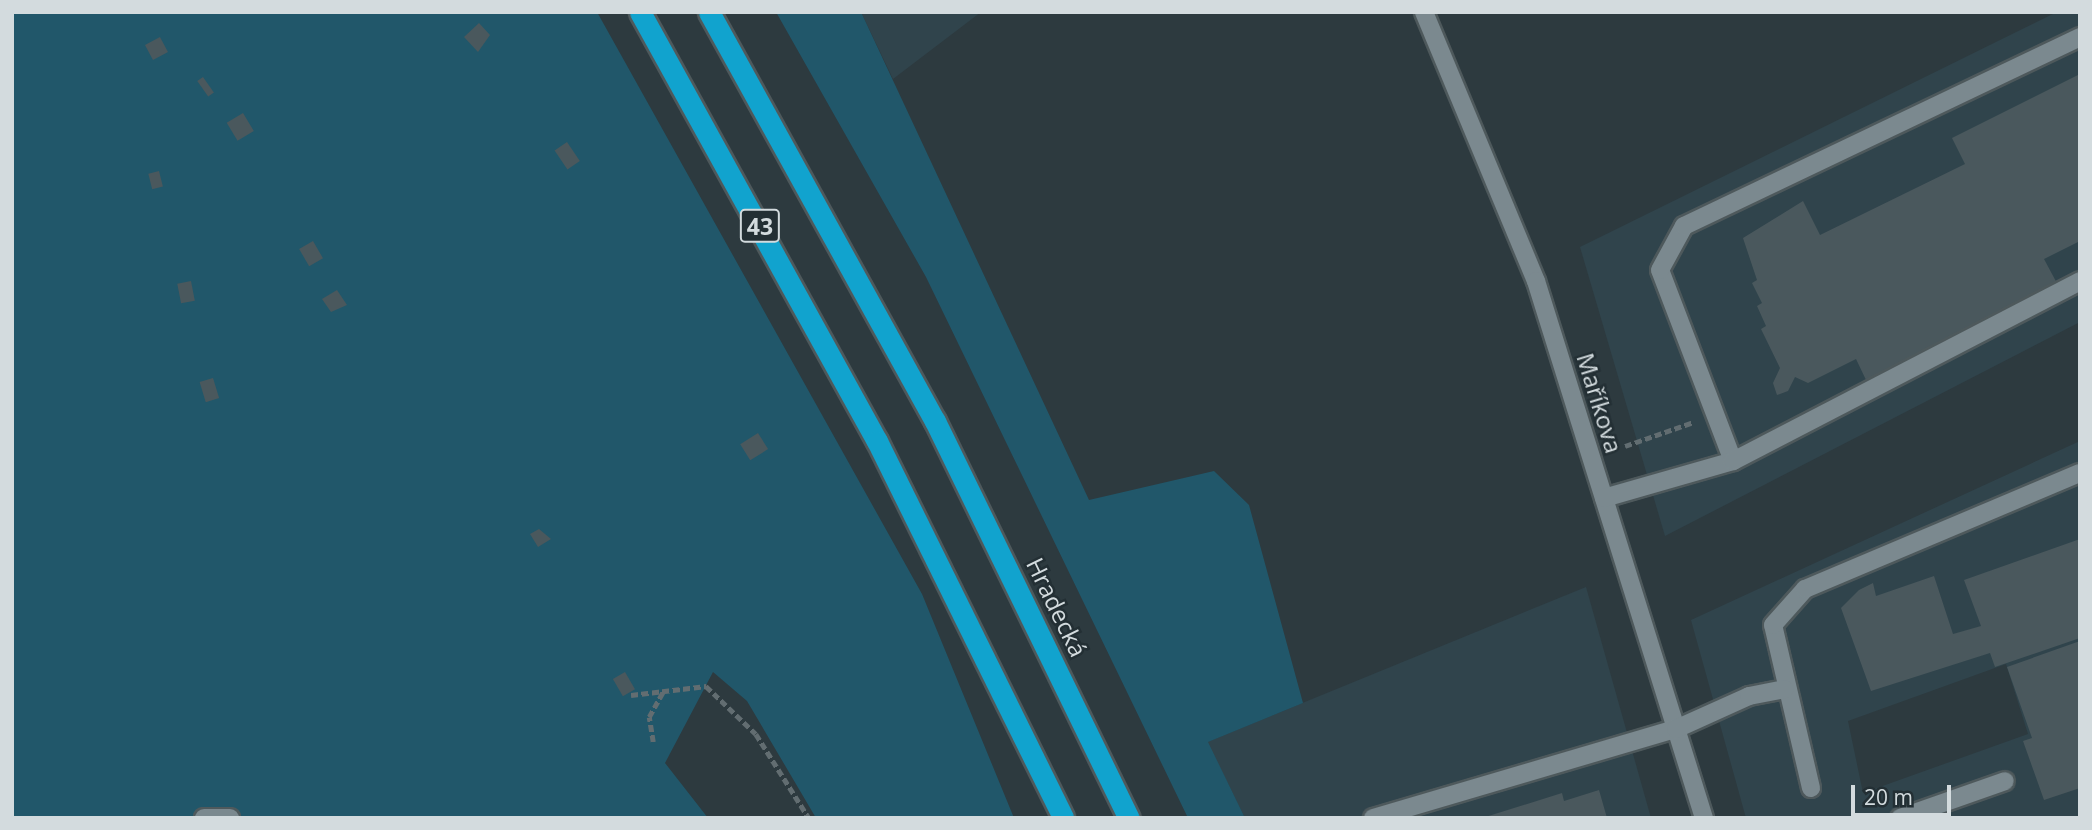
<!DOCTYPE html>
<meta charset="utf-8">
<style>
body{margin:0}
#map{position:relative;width:2092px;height:830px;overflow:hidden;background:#2d3a3f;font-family:"Open Sans",sans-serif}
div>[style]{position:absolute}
.built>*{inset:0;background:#30444c}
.green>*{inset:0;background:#21576a}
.building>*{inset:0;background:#4a585d;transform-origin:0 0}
.path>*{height:4.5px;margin-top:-2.25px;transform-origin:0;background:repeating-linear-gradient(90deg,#626d71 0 7px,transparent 0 10.5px)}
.roads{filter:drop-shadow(2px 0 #4e595c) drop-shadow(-2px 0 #4e595c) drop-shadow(0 2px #4e595c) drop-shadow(0 -2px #4e595c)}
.minor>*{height:18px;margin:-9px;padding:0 9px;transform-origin:9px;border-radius:9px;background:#7b898f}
.highway>*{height:21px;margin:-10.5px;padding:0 10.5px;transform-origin:10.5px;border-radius:10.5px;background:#11a3ce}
span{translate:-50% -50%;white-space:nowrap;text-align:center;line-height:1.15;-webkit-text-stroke:5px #232f34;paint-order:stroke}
.shield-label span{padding:2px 5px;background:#232f34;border:2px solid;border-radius:5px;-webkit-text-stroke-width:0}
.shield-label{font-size:23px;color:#d3dbde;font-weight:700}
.street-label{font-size:24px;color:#d3dbde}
.frame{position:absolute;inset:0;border:14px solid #d3dbde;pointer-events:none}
.scale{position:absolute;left:1851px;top:785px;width:100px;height:32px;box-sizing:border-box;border:4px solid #d3dbde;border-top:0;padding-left:9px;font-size:21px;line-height:24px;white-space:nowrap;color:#d3dbde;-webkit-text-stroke:5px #232f34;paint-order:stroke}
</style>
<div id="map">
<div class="built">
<div style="clip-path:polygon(861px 12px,981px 12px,893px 79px)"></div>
<div style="clip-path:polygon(2057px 12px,2080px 12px,2080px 322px,1665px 536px,1580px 247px)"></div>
<div style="clip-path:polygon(evenodd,2080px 441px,2080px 818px,1746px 818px,1691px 620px,2080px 441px,2006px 664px,2028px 734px,1863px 793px,1848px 721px,2006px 664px)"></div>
<div style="clip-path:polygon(1586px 587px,1651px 818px,1245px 818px,1207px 742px)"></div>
</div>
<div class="green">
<div style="clip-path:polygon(12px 12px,597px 12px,922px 594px,1014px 818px,816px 818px,747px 701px,713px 672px,665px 763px,708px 818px,12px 818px)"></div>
<div style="clip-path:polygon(776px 12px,861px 12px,1089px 500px,1214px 471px,1249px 505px,1303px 703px,1208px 742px,1245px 818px,1188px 818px,926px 277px)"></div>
</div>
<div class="building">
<div style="clip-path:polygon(479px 23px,490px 35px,478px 52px,464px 37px)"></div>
<div style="left:160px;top:37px;width:17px;height:17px;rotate:62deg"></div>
<div style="clip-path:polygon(2080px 74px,2080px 241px,2044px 259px,2059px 287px,1867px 382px,1856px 359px,1808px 383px,1795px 377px,1788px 391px,1777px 395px,1773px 383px,1780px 368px,1761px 329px,1766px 326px,1757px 306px,1762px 303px,1752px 283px,1757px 280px,1743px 238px,1803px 201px,1820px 235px,1965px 164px,1952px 138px)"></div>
<div style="left:203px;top:77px;width:19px;height:7px;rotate:55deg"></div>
<div style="left:243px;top:113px;width:21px;height:19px;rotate:59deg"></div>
<div style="left:567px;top:142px;width:23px;height:15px;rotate:56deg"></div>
<div style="left:159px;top:171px;width:16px;height:11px;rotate:76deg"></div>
<div style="left:313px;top:241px;width:20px;height:16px;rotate:60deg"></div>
<div style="left:191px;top:281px;width:20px;height:14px;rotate:79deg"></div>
<div style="clip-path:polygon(337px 290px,347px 305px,331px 312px,322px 299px)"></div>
<div style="left:213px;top:378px;width:21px;height:14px;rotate:73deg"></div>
<div style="left:758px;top:433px;width:19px;height:21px;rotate:58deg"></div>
<div style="clip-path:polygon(539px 529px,551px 539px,538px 547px,530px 534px)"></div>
<div style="clip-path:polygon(2080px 539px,2080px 638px,1995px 667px,1990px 653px,1871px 691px,1841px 608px,1859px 590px,1873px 583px,1876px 596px,1934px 576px,1953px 634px,1981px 626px,1964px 580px)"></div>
<div style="clip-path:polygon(2080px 641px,2080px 788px,2044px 800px,2023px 741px,2032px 738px,2007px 667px)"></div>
<div style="left:625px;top:672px;width:20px;height:14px;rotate:60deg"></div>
<div style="clip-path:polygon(1599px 790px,1607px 818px,1482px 818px,1562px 793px,1564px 801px)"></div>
</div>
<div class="path">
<div style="left:1625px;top:446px;width:73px;rotate:-19.2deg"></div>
<div style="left:631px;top:695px;width:76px;rotate:-6.8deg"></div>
<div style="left:706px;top:686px;width:69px;rotate:43.8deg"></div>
<div style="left:756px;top:734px;width:99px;rotate:57.8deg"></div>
<div style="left:653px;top:742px;width:25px;rotate:-99deg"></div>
<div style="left:649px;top:717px;width:31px;rotate:-61deg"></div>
</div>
<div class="roads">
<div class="minor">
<div style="left:1424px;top:12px;width:291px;rotate:67.4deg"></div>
<div style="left:1536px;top:281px;width:563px;rotate:72.63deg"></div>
<div style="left:1733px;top:461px;width:204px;rotate:-110.9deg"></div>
<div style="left:1660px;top:270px;width:50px;rotate:-61.4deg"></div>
<div style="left:1684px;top:226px;width:439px;rotate:-25.5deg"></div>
<div style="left:1604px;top:498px;width:134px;rotate:-16deg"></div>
<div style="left:1733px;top:461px;width:391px;rotate:-27.4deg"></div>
<div style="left:1811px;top:788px;width:167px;rotate:-103.1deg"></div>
<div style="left:1773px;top:625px;width:48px;rotate:-48.4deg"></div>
<div style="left:1805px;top:589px;width:298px;rotate:-22.9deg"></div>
<div style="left:204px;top:818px;width:26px"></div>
<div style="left:1373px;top:818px;width:316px;rotate:-16.4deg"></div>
<div style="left:1676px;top:729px;width:80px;rotate:-24.3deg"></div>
<div style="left:1749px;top:696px;width:36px;rotate:-11deg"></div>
<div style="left:1900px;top:818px;width:111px;rotate:-19.4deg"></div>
</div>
<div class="highway">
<div style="left:640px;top:12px;width:490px;rotate:61.1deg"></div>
<div style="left:877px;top:441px;width:420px;rotate:63.7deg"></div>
<div style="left:709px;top:12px;width:467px;rotate:61.1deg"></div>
<div style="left:935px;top:421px;width:442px;rotate:64deg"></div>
</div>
</div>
<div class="shield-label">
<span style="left:760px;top:226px">43</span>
</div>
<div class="street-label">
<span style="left:1600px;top:403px;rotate:73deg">Maříkova</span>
<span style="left:1057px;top:607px;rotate:64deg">Hradecká</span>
</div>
<div class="frame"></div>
<div class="scale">20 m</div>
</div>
